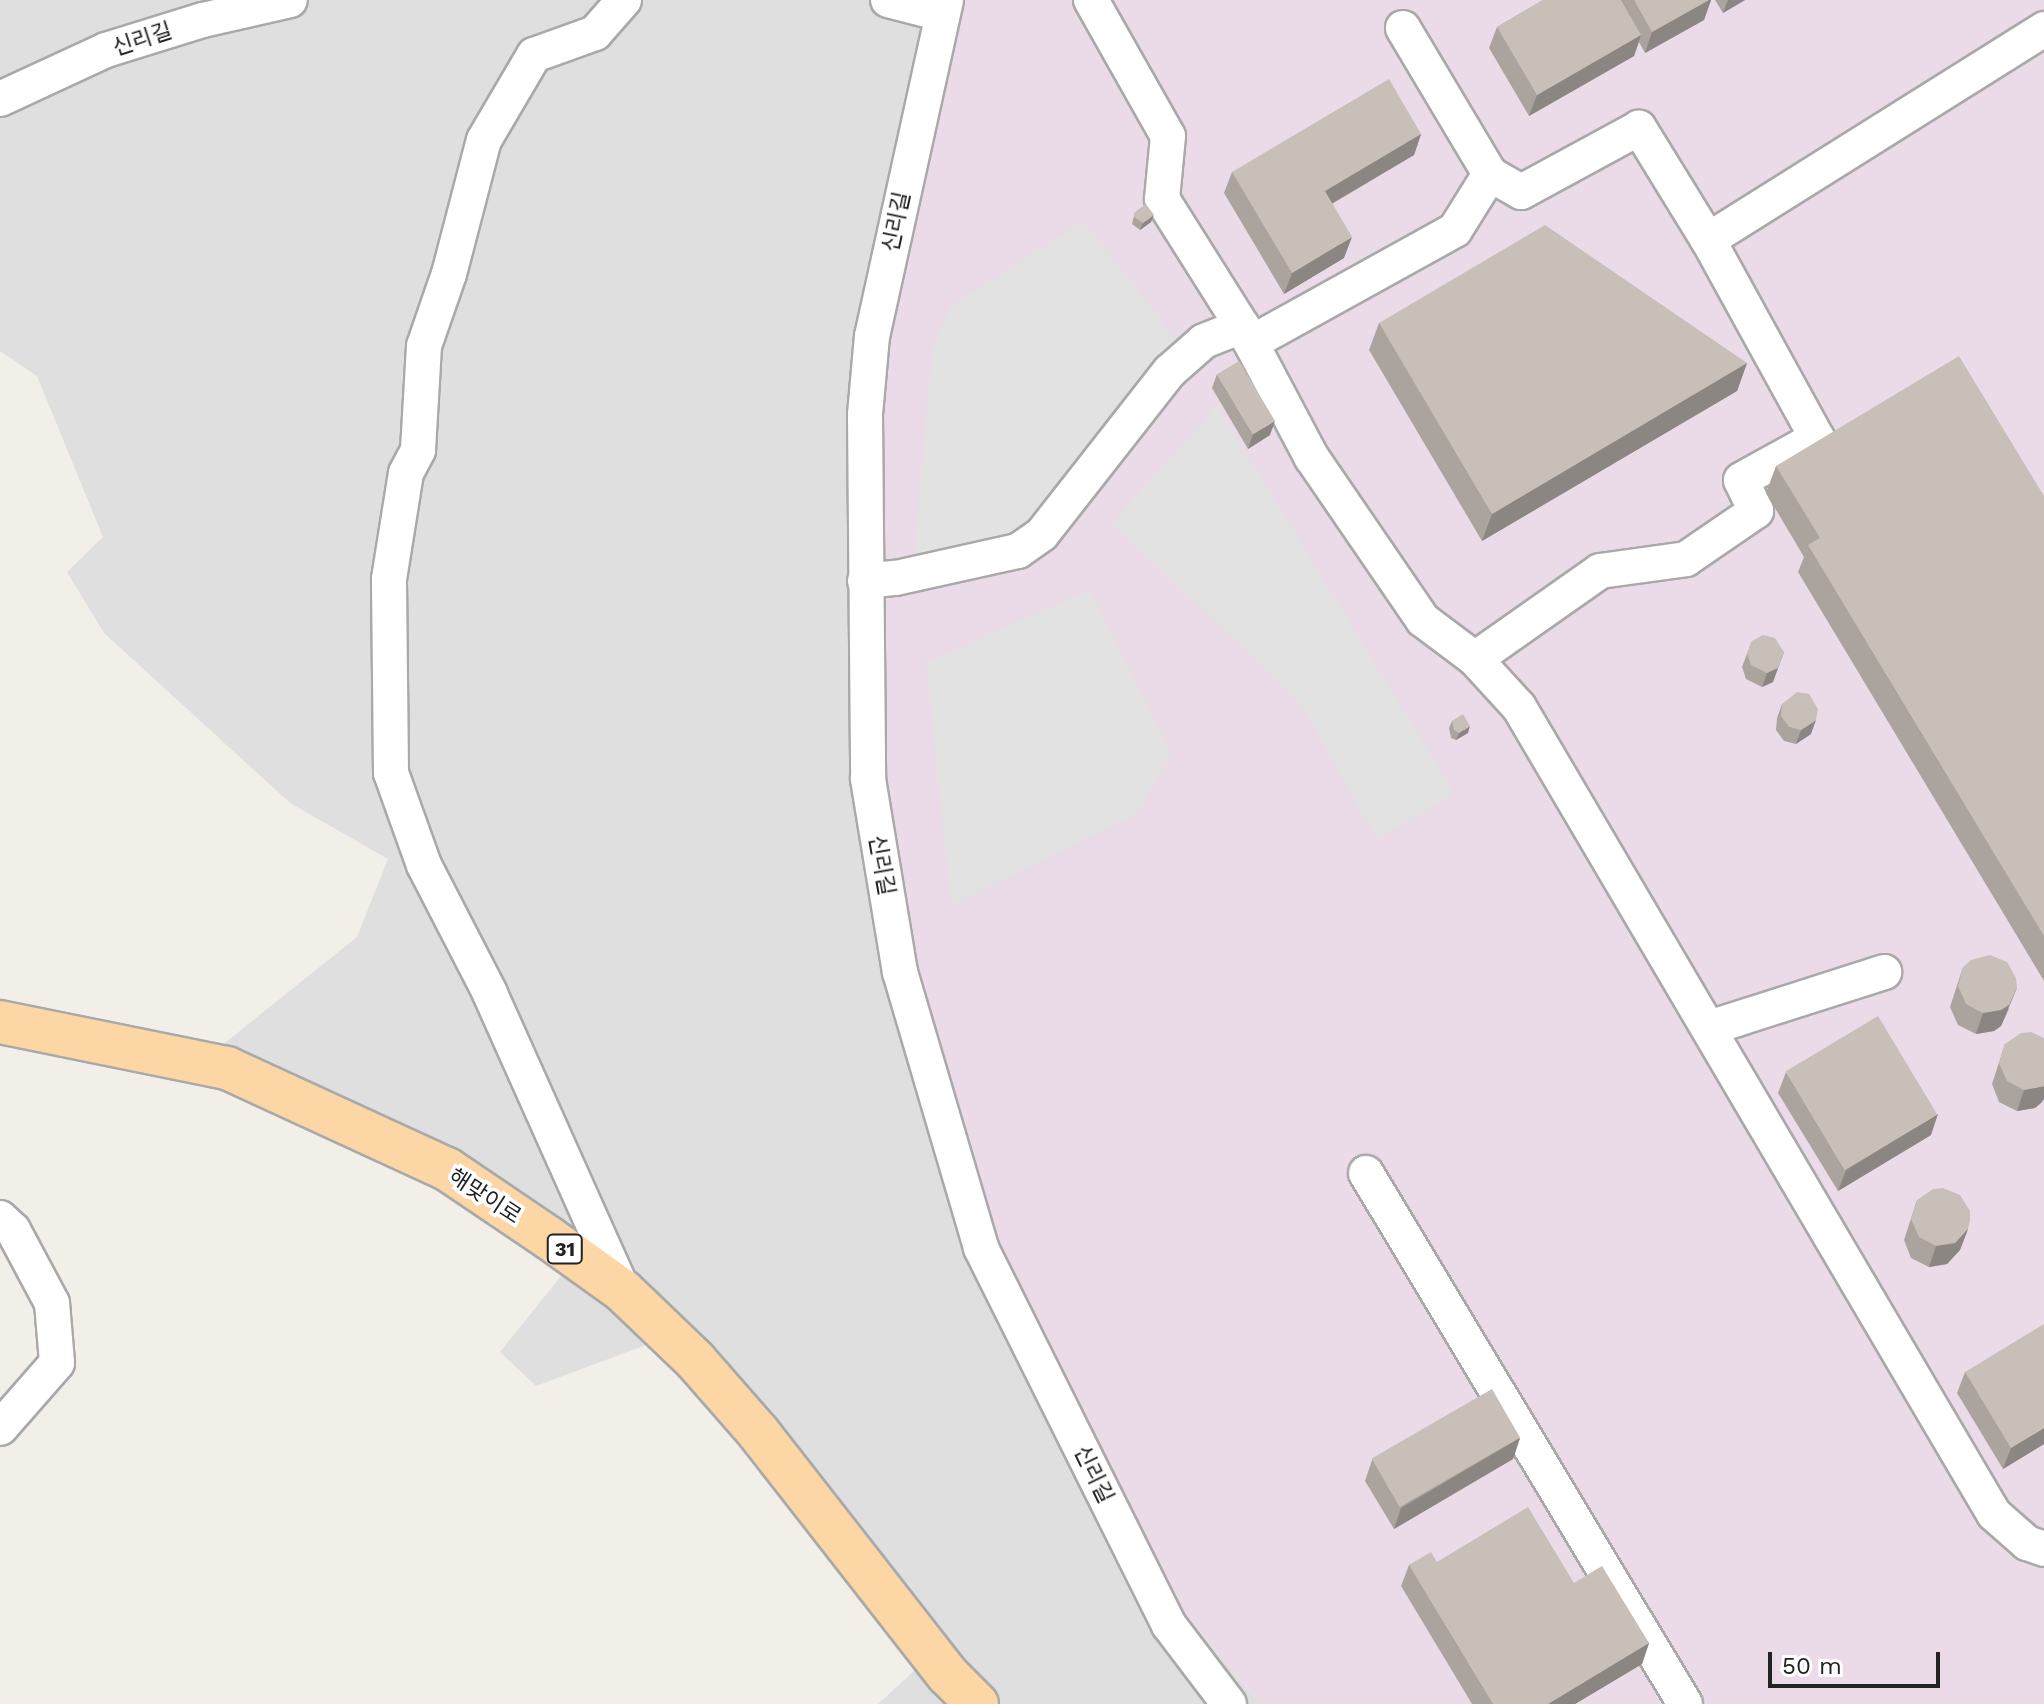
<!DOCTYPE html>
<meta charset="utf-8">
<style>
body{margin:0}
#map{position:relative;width:2044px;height:1704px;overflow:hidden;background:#f2efe9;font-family:"Work Sans","Noto Sans KR",sans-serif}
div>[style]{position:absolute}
.residential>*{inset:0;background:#e0dfdf}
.industrial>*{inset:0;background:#ebdbe8}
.parking>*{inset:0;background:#e2e2e2}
.roads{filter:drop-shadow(2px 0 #a9a9a9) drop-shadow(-2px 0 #a9a9a9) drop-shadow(0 2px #a9a9a9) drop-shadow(0 -2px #a9a9a9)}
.minor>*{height:34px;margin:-17px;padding:0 17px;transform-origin:17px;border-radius:17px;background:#fff}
.major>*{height:42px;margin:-21px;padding:0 21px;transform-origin:21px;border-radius:21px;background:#fcd6a4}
.wall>*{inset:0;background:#aba49e}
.shaded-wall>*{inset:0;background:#8b8681}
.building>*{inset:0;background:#c7bfb8;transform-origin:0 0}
span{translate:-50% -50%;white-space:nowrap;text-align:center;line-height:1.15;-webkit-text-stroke:7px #fff;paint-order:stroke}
.shield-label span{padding:2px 6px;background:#fff;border:2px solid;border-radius:6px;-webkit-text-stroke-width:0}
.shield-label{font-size:20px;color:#222;font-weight:700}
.street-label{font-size:22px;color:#222}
.scale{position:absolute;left:1768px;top:1652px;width:172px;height:36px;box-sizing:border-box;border:4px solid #222;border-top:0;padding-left:10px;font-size:24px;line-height:28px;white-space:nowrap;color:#222;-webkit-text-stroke:6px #fff;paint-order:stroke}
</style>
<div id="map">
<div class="residential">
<div style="clip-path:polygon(0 0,953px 0,1186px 1615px,1260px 1704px,878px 1704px,928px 1658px,662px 1339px,536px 1386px,500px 1352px,570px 1265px,435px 1173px,206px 1058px,357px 937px,388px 859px,290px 803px,104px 633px,67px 572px,103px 537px,37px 376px,0 351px)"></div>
</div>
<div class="industrial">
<div style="clip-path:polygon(953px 0,2044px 0,2044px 1704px,1260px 1704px,1186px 1615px,993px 1242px,902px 921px,885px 785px,868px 348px)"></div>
</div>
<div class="parking">
<div style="clip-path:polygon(1084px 221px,1180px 345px,1023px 537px,914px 555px,932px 352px,950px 306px)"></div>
<div style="clip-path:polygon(1217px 406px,1455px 794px,1377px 839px,1298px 700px,1111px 523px)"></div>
<div style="clip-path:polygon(1090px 590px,1172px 753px,1138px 813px,951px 905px,926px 662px)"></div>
</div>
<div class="roads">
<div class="minor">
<div style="left:888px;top:0;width:56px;rotate:14.5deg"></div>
<div style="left:946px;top:0;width:344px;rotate:102.4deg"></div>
<div style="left:872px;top:336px;width:79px;rotate:95.1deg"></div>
<div style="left:865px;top:415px;width:364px;rotate:89.5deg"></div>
<div style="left:868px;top:779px;width:196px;rotate:80.6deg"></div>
<div style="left:900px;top:972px;width:288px;rotate:73.6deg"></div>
<div style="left:981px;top:1248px;width:421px;rotate:63.5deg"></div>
<div style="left:1169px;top:1625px;width:99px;rotate:52.8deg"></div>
<div style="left:1091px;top:0;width:156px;rotate:60.5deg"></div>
<div style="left:1168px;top:136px;width:63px;rotate:95.4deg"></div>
<div style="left:1162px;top:199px;width:150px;rotate:57.8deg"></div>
<div style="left:1242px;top:326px;width:149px;rotate:62.1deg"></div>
<div style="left:1312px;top:458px;width:196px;rotate:55.6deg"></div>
<div style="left:1423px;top:620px;width:65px;rotate:36.9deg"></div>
<div style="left:1475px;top:659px;width:65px;rotate:47.5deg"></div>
<div style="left:1519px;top:707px;width:936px;rotate:59.52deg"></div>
<div style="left:1994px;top:1514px;width:44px;rotate:41.3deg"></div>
<div style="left:2027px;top:1543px;width:18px;rotate:19deg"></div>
<div style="left:0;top:99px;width:117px;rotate:-24.8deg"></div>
<div style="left:106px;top:50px;width:102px;rotate:-17.2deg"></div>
<div style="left:203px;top:20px;width:89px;rotate:-12.9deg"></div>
<div style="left:1708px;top:240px;width:397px;rotate:-32.1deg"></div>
<div style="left:1251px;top:343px;width:233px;rotate:-29deg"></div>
<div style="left:1455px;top:230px;width:66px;rotate:-58deg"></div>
<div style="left:1490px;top:174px;width:170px;rotate:-120.8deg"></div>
<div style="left:865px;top:581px;width:31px;rotate:-6deg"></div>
<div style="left:896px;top:578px;width:125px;rotate:-12.5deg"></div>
<div style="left:1018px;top:551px;width:29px;rotate:-35deg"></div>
<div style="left:1042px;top:534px;width:207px;rotate:-51.9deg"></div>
<div style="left:1170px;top:371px;width:45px;rotate:-41.4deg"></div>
<div style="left:1204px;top:341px;width:41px;rotate:-21.5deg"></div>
<div style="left:1475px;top:659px;width:153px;rotate:-35.1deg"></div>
<div style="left:1600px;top:571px;width:87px;rotate:-7.9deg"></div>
<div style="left:1686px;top:559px;width:85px;rotate:-34.4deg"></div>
<div style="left:1756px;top:511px;width:34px;rotate:-116deg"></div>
<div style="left:1741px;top:480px;width:87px;rotate:-28.9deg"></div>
<div style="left:1817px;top:438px;width:226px;rotate:-118.8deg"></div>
<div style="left:1708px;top:240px;width:132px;rotate:-121.6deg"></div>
<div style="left:1639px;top:128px;width:134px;rotate:151.5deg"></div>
<div style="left:1521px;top:192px;width:36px;rotate:-150deg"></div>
<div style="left:1709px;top:1028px;width:184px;rotate:-17.7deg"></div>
<div style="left:1366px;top:1173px;width:619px;rotate:59deg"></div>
<div style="left:0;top:1218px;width:18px;rotate:43deg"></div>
<div style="left:13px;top:1230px;width:83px;rotate:61.9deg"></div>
<div style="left:52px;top:1303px;width:60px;rotate:85.2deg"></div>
<div style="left:57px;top:1363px;width:86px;rotate:131.2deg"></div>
<div style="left:623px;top:1291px;width:326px;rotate:-114.1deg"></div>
<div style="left:490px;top:993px;width:144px;rotate:-117.3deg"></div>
<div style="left:424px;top:865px;width:98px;rotate:-109.7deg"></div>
<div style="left:391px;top:773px;width:194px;rotate:-90.6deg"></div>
<div style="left:389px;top:579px;width:107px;rotate:-80.9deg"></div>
<div style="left:406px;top:473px;width:26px;rotate:-62deg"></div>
<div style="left:418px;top:450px;width:104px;rotate:-86.7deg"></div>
<div style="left:424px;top:346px;width:76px;rotate:-70.9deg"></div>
<div style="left:449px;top:274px;width:138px;rotate:-75.4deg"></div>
<div style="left:484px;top:140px;width:99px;rotate:-59.5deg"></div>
<div style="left:534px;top:55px;width:65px;rotate:-19.8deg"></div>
<div style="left:595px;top:33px;width:44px;rotate:-48.7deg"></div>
</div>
<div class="major">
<div style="left:0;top:1022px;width:232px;rotate:11.5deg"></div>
<div style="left:227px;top:1068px;width:242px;rotate:24.7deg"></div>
<div style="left:447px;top:1169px;width:123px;rotate:34.1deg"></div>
<div style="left:549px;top:1238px;width:91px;rotate:35.6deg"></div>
<div style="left:623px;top:1291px;width:100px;rotate:43.8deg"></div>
<div style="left:695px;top:1360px;width:96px;rotate:48.8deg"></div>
<div style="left:758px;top:1432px;width:308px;rotate:52deg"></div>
<div style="left:948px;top:1675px;width:41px;rotate:45deg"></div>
</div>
</div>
<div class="wall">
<div style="clip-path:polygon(1543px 0,1711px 0,1704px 20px,1645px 53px,1639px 42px,1634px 56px,1529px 116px,1489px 48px,1497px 27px)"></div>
<div style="clip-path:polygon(1715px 0,1745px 0,1723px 13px)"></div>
<div style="clip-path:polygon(1421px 134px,1414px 155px,1332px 204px,1344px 258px,1284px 294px,1224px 193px,1232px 172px)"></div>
<div style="clip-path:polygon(1135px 212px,1151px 222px,1140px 230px,1132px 224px)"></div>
<div style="clip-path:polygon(1379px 323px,1747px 363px,1737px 391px,1482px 541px,1369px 350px)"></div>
<div style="clip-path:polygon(1217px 374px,1270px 435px,1248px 449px,1212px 388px)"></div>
<div style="clip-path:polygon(1776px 466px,2044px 496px,2044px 981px,1798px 572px,1804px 557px,1766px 493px)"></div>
<div style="clip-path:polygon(1752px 641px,1773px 682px,1762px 687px,1746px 679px,1742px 667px)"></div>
<div style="clip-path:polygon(1782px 704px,1811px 734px,1796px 744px,1784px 741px,1776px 730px,1777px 718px)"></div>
<div style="clip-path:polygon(1452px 721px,1468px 733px,1456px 740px,1451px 738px,1449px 728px)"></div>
<div style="clip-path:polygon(1963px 967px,2009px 1009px,2001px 1026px,1994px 1031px,1976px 1034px,1958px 1025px,1950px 1007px)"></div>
<div style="clip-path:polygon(2005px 1044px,2042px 1102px,2035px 1108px,2017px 1111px,1999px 1102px,1992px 1084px)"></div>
<div style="clip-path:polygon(1786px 1072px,1931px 1135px,1838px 1191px,1778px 1093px)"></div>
<div style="clip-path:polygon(1917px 1200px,1968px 1229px,1960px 1250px,1947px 1264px,1929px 1267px,1911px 1258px,1904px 1240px)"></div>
<div style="clip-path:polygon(1965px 1372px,2044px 1444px,2003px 1469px,1957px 1393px)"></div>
<div style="clip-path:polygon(1520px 1438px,1513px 1459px,1394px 1529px,1365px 1481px,1372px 1460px)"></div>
<div style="clip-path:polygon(1437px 1562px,1574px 1583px,1649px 1643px,1642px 1664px,1575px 1704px,1472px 1704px,1401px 1586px,1409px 1565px)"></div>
</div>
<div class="shaded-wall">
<div style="clip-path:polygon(1709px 0,1711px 0,1704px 20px,1645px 53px,1652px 32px)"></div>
<div style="clip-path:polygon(1728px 0,1745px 0,1723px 13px)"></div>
<div style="clip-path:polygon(1641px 35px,1634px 56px,1529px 116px,1537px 95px)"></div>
<div style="clip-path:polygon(1421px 134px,1414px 155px,1317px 212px,1325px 191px)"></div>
<div style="clip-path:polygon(1154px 215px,1151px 222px,1140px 230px,1143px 223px)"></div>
<div style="clip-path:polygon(1352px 237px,1344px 258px,1284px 294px,1292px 273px)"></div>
<div style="clip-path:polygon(1747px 363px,1737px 391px,1482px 541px,1492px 514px)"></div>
<div style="clip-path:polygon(1275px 421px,1270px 435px,1248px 449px,1253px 434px)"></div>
<div style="clip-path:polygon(1784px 652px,1773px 682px,1762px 687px,1767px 673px)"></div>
<div style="clip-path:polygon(1816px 720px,1811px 734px,1796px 744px,1801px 730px)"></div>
<div style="clip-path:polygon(1470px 726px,1468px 733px,1456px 740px,1459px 733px)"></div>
<div style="clip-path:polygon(2017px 988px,2001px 1026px,1994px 1031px,1976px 1034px,1983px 1013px)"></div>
<div style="clip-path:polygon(2044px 1086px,2044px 1099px,2042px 1102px,2035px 1108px,2017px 1111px,2024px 1090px)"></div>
<div style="clip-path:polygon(1938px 1114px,1931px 1135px,1838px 1191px,1846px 1170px)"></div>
<div style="clip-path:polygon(1968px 1229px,1960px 1250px,1947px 1264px,1929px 1267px,1936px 1246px)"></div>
<div style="clip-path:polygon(2044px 1428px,2044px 1444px,2003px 1469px,2011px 1448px)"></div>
<div style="clip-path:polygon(1520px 1438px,1513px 1459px,1394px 1529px,1401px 1508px)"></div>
<div style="clip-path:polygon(1649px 1643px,1642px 1664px,1575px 1704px,1548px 1704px)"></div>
</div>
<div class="building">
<div style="clip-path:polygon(1543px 0,1621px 0,1641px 35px,1537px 95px,1497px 27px)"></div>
<div style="clip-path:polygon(1634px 0,1709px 0,1652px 32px)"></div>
<div style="clip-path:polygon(1389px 79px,1421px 134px,1325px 191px,1352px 237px,1292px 273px,1232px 172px)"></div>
<div style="clip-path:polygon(1146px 204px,1154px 215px,1143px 223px,1134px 217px,1135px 212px)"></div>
<div style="clip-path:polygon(1545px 225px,1747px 363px,1492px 514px,1379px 323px)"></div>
<div style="clip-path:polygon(1959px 356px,2044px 496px,2044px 936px,1808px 545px,1820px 538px,1776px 466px)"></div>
<div style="left:1239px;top:361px;width:70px;height:26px;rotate:59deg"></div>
<div style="clip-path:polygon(1763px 635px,1775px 638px,1784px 652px,1778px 668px,1767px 673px,1751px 665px,1747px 653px,1752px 641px)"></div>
<div style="clip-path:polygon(1797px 692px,1809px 694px,1818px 709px,1816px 720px,1801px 730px,1789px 727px,1781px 716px,1782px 704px)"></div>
<div style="clip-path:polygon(1463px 714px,1470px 726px,1459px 733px,1454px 730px,1452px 721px)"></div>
<div style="clip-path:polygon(1990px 955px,2007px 962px,2016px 978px,2017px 988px,2009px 1005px,2001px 1010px,1983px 1013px,1966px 1004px,1958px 986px,1963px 967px,1971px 960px)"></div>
<div style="left:1878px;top:1016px;width:115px;height:108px;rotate:59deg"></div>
<div style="clip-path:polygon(2031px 1032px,2044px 1038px,2044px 1086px,2024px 1090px,2007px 1081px,1999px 1063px,2005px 1044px,2021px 1033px)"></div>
<div style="clip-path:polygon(1943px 1188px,1960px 1195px,1970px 1211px,1970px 1220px,1968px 1229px,1955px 1243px,1936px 1246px,1919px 1237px,1911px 1219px,1917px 1200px,1933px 1189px)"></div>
<div style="clip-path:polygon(2044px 1324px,2044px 1428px,2011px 1448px,1965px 1372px)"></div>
<div style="left:1492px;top:1389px;width:56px;height:139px;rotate:60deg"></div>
<div style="clip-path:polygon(1528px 1507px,1574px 1583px,1602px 1566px,1649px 1643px,1548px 1704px,1493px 1704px,1409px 1565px,1431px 1552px,1437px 1562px)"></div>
</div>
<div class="shield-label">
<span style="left:565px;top:1249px">31</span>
</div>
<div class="street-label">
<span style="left:142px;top:39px;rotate:-18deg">신리길</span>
<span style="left:896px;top:222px;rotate:-78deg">신리길</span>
<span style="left:882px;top:865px;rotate:80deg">신리길</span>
<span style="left:485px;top:1196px;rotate:33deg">해맞이로</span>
<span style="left:1094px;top:1474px;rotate:64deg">신리길</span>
</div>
<div class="scale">50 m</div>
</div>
